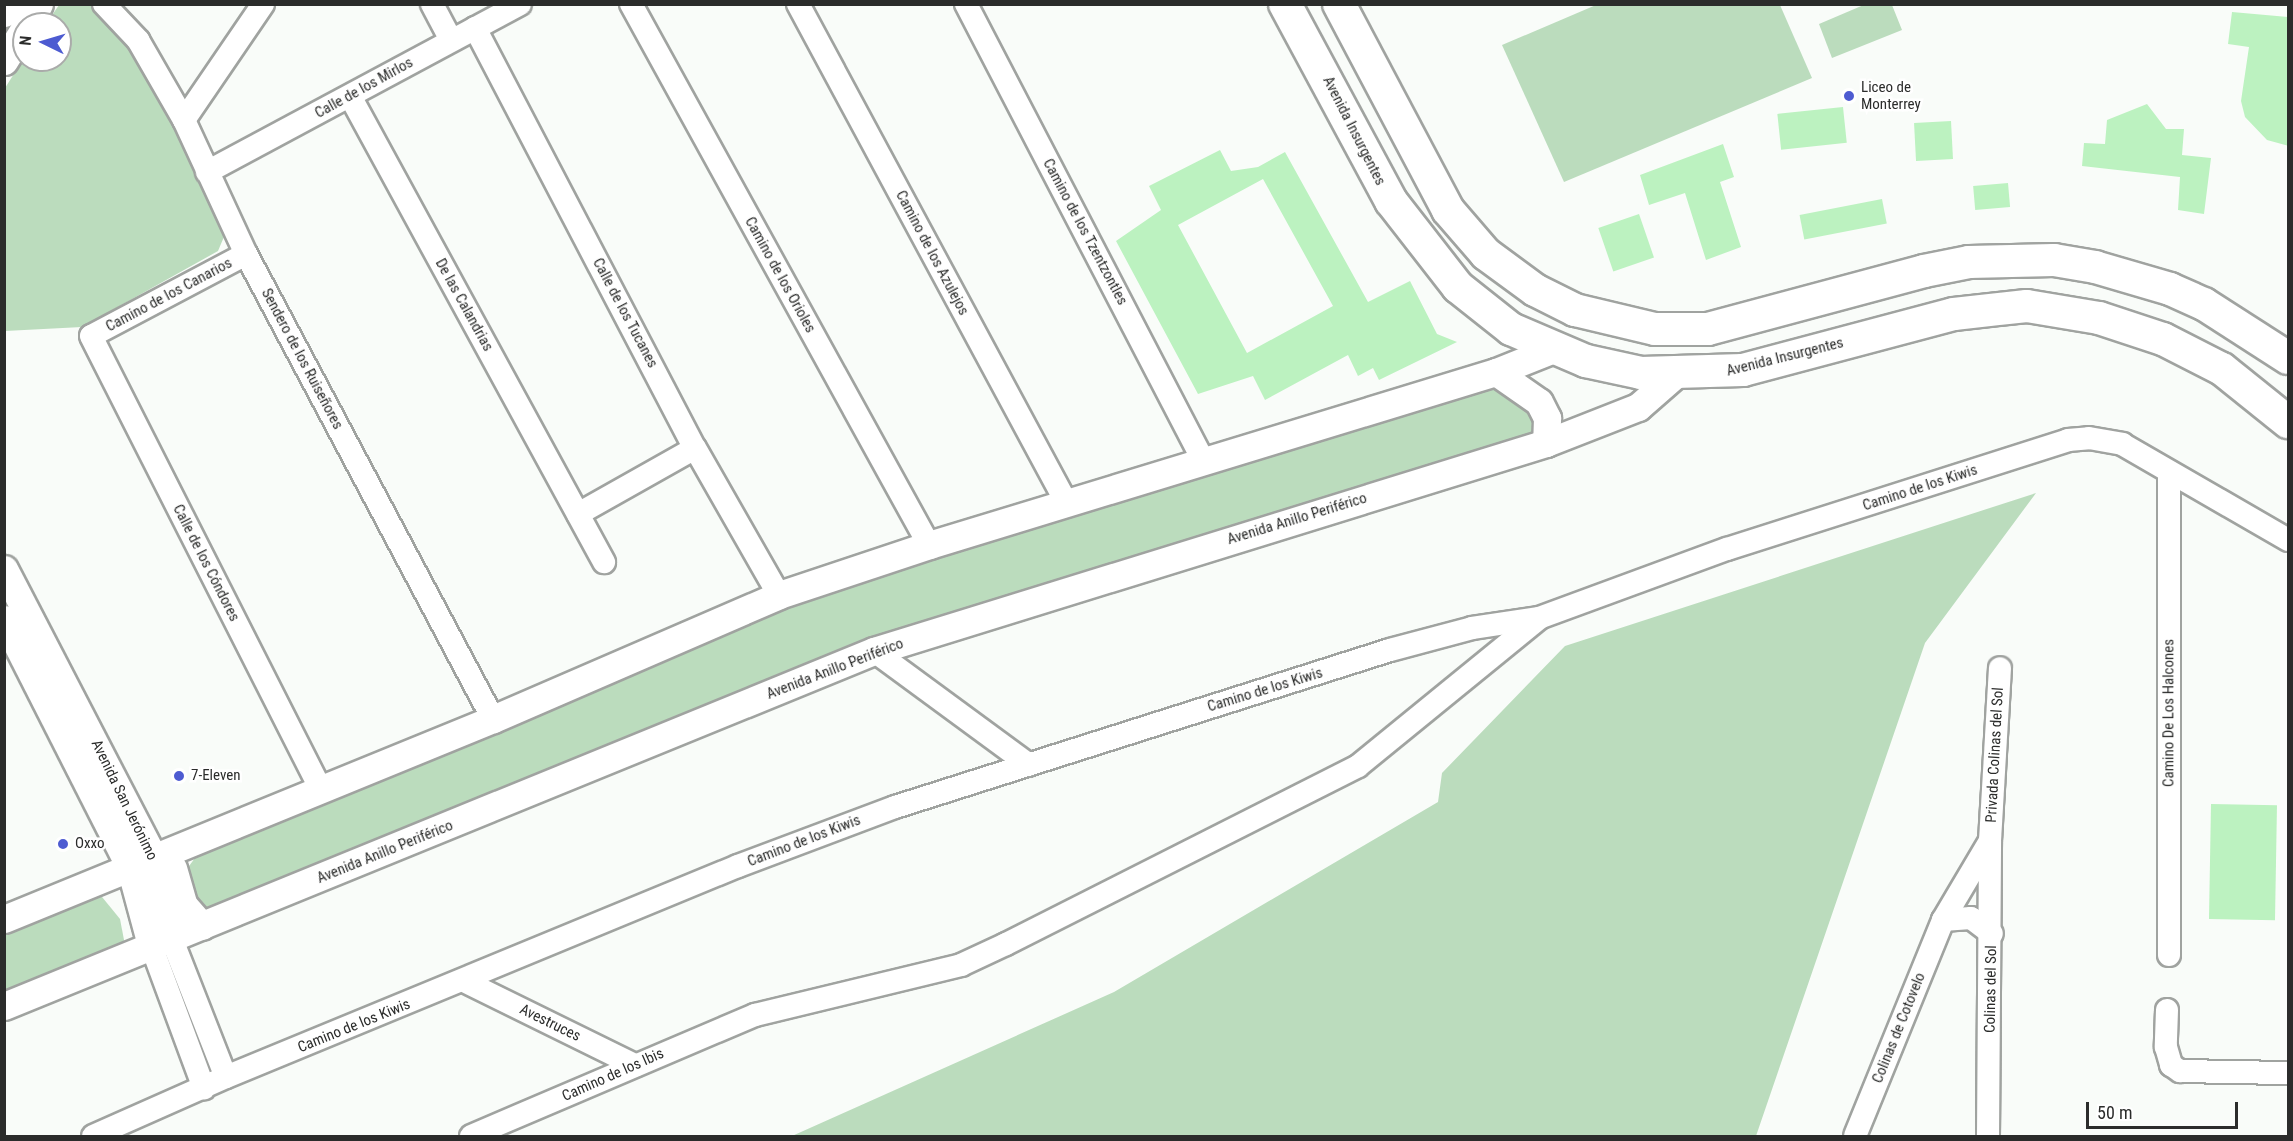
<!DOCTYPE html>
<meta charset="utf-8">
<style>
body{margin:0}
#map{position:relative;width:2293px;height:1141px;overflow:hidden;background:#f9fcf9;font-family:"Roboto Condensed",sans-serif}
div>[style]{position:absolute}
.green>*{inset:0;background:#bbdcbd}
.building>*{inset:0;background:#bcf2c0;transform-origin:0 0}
.roads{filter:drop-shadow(2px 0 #a0a3a0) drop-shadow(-2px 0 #a0a3a0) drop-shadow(0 2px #a0a3a0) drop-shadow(0 -2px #a0a3a0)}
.minor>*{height:22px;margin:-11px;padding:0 11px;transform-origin:11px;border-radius:11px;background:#fff}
.tertiary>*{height:27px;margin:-13.5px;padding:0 13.5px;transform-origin:13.5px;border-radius:13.5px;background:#fff}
.secondary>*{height:32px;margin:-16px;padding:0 16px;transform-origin:16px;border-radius:16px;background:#fff}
.dots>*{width:16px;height:16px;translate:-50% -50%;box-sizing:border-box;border:3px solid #fff;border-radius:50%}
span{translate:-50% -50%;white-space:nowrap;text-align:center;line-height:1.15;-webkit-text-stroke:5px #fff;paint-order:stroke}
.poi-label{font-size:15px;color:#2b2c2b}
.left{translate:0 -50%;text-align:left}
.street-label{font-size:15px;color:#2b2c2b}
.frame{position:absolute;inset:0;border:6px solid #2b2c2b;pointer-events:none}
.north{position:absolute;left:12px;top:12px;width:60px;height:60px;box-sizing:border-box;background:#fff;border:2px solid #aaabaa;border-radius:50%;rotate:275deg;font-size:16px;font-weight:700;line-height:24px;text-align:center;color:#2b2c2b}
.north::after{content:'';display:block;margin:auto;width:21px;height:27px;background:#4d5bd1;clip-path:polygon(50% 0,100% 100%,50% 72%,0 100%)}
.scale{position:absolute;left:2086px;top:1102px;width:152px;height:27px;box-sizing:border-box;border:3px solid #2b2c2b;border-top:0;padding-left:8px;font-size:18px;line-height:21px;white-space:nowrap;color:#2b2c2b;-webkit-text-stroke:4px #fff;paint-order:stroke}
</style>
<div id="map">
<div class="green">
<div style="clip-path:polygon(1866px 4px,1892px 5px,1902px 30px,1832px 58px,1819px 24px)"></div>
<div style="clip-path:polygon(59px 5px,90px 5px,116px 25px,142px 60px,226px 232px,218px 251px,82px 327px,5px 331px,5px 88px,24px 58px,60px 60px,60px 24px,46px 24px)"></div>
<div style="clip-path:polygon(1596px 5px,1780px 5px,1812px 78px,1564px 182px,1502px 45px)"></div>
<div style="clip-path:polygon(1486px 386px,1529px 402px,1537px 437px,899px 631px,209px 909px,190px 897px,184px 873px,200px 851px,771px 612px,839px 587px)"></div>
<div style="clip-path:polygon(2036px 493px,1925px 643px,1756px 1136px,792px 1136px,1114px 992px,1438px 802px,1442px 773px,1565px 646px)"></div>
<div style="clip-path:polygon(98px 892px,120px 919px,124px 940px,121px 952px,5px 999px,4px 931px)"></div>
</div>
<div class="building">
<div style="clip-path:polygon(2232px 12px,2289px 17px,2289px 146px,2267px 140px,2245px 117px,2241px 101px,2249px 47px,2228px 44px)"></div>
<div style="clip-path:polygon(2147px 104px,2166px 129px,2184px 129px,2182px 155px,2211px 158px,2204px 214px,2178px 210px,2180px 177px,2082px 166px,2084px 143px,2105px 144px,2107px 120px)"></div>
<div style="left:1843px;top:107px;width:36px;height:66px;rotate:84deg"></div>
<div style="left:1951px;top:121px;width:38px;height:37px;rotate:87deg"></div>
<div style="clip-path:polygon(1723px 144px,1734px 177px,1720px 182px,1741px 247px,1706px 260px,1685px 193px,1649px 205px,1640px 175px)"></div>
<div style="clip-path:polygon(evenodd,1220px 150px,1231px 171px,1258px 167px,1285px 152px,1368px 302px,1410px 281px,1437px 334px,1457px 342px,1379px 380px,1373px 368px,1358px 376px,1348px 355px,1265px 400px,1253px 376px,1198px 394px,1116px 241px,1161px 210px,1149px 186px,1220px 150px,1263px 179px,1333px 306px,1247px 353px,1178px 225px,1263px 179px)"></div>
<div style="left:2008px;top:183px;width:24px;height:35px;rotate:85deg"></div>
<div style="left:1882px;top:199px;width:25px;height:84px;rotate:79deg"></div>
<div style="left:1639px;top:214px;width:46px;height:43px;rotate:71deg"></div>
<div style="left:2211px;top:804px;width:66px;height:115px;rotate:1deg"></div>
</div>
<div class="roads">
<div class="minor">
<div style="left:104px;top:4px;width:50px;rotate:46.6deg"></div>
<div style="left:138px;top:40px;width:92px;rotate:60.1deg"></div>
<div style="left:184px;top:120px;width:148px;rotate:65.2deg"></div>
<div style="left:246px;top:254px;width:527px;rotate:62.02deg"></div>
<div style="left:432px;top:4px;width:41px;rotate:62.2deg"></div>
<div style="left:631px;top:4px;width:618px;rotate:61.15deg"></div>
<div style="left:798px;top:4px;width:566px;rotate:61.71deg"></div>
<div style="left:966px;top:4px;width:514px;rotate:62.54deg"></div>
<div style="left:475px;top:28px;width:474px;rotate:62.4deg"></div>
<div style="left:695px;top:448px;width:169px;rotate:60.3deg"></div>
<div style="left:350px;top:96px;width:531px;rotate:61.41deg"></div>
<div style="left:184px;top:120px;width:140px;rotate:-55.7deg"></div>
<div style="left:207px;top:172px;width:355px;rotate:-28.2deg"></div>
<div style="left:246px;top:254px;width:175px;rotate:152.1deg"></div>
<div style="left:91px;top:336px;width:509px;rotate:63.13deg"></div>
<div style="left:2169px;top:472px;width:483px;rotate:90deg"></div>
<div style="left:578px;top:514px;width:134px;rotate:-29.4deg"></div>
<div style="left:874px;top:651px;width:192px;rotate:36.3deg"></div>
<div style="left:1943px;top:920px;width:28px;rotate:-4deg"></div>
<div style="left:1971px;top:918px;width:26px;rotate:37deg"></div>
<div style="left:171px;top:937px;width:150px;rotate:68.6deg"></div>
<div style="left:151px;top:945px;width:153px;rotate:69.7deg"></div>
<div style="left:464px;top:981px;width:191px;rotate:26.2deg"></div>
<div style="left:2167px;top:1010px;width:37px;rotate:92deg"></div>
<div style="left:2166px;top:1047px;width:19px;rotate:74deg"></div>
<div style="left:2171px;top:1065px;width:11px;rotate:34deg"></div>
<div style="left:2180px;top:1071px;width:108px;rotate:1.1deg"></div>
<div style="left:93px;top:1136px;width:145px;rotate:-23.9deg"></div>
<div style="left:226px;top:1077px;width:554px;rotate:-22.4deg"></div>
<div style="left:738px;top:866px;width:168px;rotate:-20.6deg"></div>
<div style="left:895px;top:807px;width:519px;rotate:-17.6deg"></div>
<div style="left:1390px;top:650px;width:85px;rotate:-15deg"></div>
<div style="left:1472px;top:628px;width:68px;rotate:-8.5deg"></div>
<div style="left:1539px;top:618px;width:200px;rotate:-20.2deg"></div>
<div style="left:1727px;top:549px;width:358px;rotate:-17.7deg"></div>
<div style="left:2068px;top:440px;width:21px;rotate:-5deg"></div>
<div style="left:2089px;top:438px;width:34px;rotate:10deg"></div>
<div style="left:2122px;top:444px;width:192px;rotate:30deg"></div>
<div style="left:471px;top:1136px;width:309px;rotate:-23.1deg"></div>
<div style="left:755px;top:1015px;width:212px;rotate:-13.6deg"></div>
<div style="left:961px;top:965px;width:50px;rotate:-25deg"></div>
<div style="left:1006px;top:944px;width:394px;rotate:-26.8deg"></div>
<div style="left:1358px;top:766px;width:232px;rotate:-39.2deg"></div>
<div style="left:1855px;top:1136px;width:233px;rotate:-67.8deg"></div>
<div style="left:1943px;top:920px;width:92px;rotate:-59.3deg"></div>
<div style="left:1988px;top:1136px;width:295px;rotate:-89.6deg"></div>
<div style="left:1990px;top:841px;width:173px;rotate:-86.7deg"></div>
</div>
<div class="tertiary">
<div style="left:4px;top:13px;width:11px;rotate:-56deg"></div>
<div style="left:27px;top:24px;width:23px;rotate:-59deg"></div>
<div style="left:4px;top:61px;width:38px;rotate:-58deg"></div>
<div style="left:1496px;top:372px;width:52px;rotate:34.9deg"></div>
<div style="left:1539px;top:402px;width:18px;rotate:63deg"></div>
<div style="left:1547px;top:418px;width:25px;rotate:92deg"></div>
<div style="left:4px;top:569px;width:326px;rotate:62.6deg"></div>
<div style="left:154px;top:858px;width:81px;rotate:77.9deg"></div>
<div style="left:4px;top:619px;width:278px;rotate:63.1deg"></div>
<div style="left:130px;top:867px;width:81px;rotate:74.9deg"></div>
<div style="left:173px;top:868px;width:37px;rotate:74deg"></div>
<div style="left:183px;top:904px;width:29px;rotate:49deg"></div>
<div style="left:4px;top:919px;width:528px;rotate:-22.24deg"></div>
<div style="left:493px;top:719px;width:312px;rotate:-23.4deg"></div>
<div style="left:779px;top:595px;width:158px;rotate:-18.4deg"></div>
<div style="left:929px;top:545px;width:593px;rotate:-16.97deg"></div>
<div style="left:1496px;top:372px;width:65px;rotate:-21.8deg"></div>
<div style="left:4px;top:1006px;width:940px;rotate:-22.2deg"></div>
<div style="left:874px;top:651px;width:703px;rotate:-17.2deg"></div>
<div style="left:1546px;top:443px;width:99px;rotate:-21.4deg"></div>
<div style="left:1638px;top:407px;width:52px;rotate:-41.1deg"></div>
</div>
<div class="secondary">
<div style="left:1285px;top:4px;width:224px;rotate:61.7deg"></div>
<div style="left:1391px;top:201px;width:109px;rotate:52.1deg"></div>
<div style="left:1458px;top:287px;width:68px;rotate:38.4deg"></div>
<div style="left:1511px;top:329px;width:82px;rotate:23.1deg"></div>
<div style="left:1586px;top:361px;width:56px;rotate:12.3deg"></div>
<div style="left:1641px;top:373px;width:102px;rotate:-1.7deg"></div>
<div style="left:1743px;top:370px;width:218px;rotate:-14.9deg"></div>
<div style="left:1954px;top:314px;width:73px;rotate:-6.3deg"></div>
<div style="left:2027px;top:306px;width:73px;rotate:9.5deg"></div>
<div style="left:2099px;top:318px;width:67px;rotate:18.2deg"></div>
<div style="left:2163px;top:339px;width:66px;rotate:27deg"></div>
<div style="left:2222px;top:369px;width:85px;rotate:38.8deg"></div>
<div style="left:1339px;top:4px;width:233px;rotate:62.1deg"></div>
<div style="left:1448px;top:210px;width:58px;rotate:49.2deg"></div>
<div style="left:1486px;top:254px;width:61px;rotate:36.3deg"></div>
<div style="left:1535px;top:290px;width:45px;rotate:26.6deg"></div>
<div style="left:1575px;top:310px;width:82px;rotate:13.4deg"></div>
<div style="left:1655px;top:329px;width:53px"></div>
<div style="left:1708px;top:329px;width:224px;rotate:-15deg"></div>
<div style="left:1924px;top:271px;width:46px;rotate:-11.3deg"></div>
<div style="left:1969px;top:262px;width:85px;rotate:-1.3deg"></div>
<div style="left:2054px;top:260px;width:42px;rotate:9.7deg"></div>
<div style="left:2095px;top:267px;width:78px;rotate:16.3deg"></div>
<div style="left:2170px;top:289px;width:37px;rotate:24deg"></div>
<div style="left:2204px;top:304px;width:100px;rotate:32.7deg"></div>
</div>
</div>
<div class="dots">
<div style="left:1849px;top:96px;background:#4d5bd1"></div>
<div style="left:179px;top:776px;background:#4d5bd1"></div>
<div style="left:63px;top:844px;background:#4d5bd1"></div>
</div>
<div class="poi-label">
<span class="left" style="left:1861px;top:96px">Liceo de<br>Monterrey</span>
<span class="left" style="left:191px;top:776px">7-Eleven</span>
<span class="left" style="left:75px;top:844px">Oxxo</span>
</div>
<div class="street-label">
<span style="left:364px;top:88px;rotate:-29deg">Calle de los Mirlos</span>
<span style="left:1354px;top:131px;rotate:63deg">Avenida Insurgentes</span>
<span style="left:1085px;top:232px;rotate:62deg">Camino de los Tzentzontles</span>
<span style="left:932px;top:253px;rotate:62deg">Camino de los Azulejos</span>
<span style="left:780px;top:275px;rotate:61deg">Camino de los Orioles</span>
<span style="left:169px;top:295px;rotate:-28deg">Camino de los Canarios</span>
<span style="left:464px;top:305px;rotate:61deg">De las Calandrias</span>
<span style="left:625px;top:313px;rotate:62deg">Calle de los Tucanes</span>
<span style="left:1785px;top:357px;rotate:-14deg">Avenida Insurgentes</span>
<span style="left:302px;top:359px;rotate:62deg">Sendero de los Ruiseñores</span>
<span style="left:1920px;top:488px;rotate:-18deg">Camino de los Kiwis</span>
<span style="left:1297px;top:519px;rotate:-17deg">Avenida Anillo Periférico</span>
<span style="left:206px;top:563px;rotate:63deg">Calle de los Cóndores</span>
<span style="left:835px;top:669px;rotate:-21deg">Avenida Anillo Periférico</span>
<span style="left:1265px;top:690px;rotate:-17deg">Camino de los Kiwis</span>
<span style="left:2169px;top:713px;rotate:-90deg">Camino De Los Halcones</span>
<span style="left:1995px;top:755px;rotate:-87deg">Privada Colinas del Sol</span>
<span style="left:124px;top:800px;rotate:64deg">Avenida San Jerónimo</span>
<span style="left:804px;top:841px;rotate:-21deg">Camino de los Kiwis</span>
<span style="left:385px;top:852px;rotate:-22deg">Avenida Anillo Periférico</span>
<span style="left:1991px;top:989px;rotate:-89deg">Colinas del Sol</span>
<span style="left:550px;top:1023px;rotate:26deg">Avestruces</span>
<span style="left:354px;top:1026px;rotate:-22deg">Camino de los Kiwis</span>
<span style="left:1899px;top:1028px;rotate:-68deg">Colinas de Cotovelo</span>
<span style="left:613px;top:1075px;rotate:-24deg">Camino de los Ibis</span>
</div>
<div class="frame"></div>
<div class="north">N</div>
<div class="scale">50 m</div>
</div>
